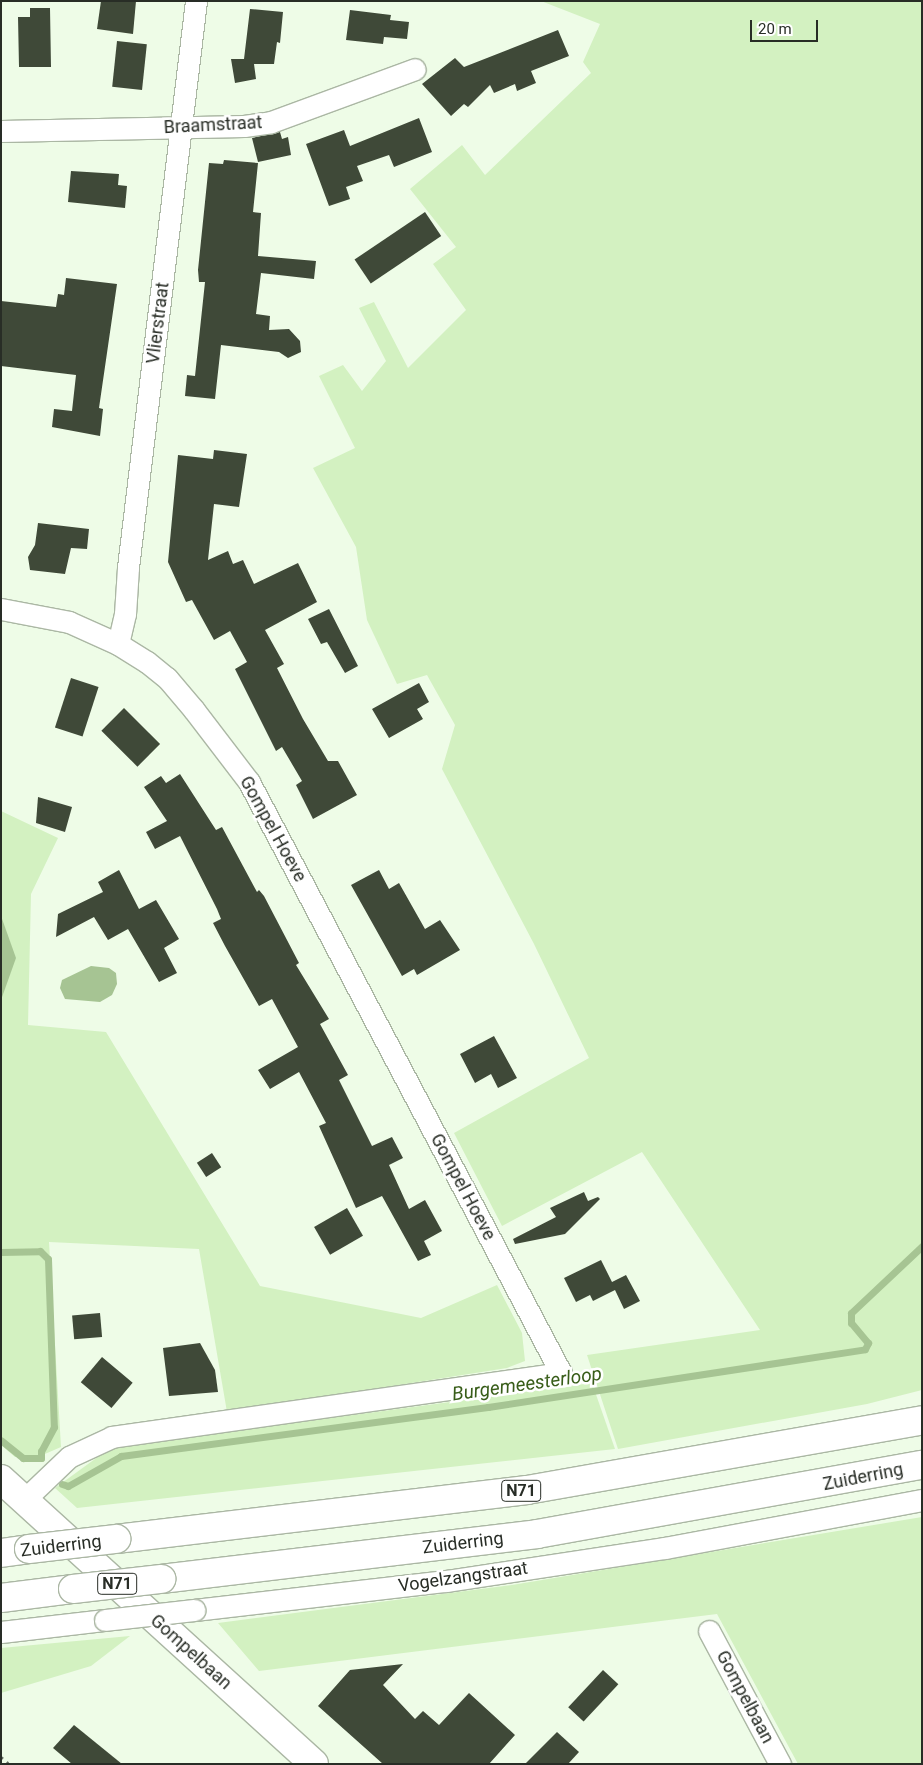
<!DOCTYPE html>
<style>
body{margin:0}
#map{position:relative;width:923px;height:1765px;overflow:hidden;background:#eefce7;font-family:Roboto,sans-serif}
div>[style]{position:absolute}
.green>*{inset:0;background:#d3f1c1}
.water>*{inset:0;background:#a6c493}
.stream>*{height:7px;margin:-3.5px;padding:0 3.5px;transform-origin:3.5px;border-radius:3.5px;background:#a6c493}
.building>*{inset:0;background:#3f4938;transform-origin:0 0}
.roads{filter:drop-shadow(1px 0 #abb7a4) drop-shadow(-1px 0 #abb7a4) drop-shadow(0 1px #abb7a4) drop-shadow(0 -1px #abb7a4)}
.street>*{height:21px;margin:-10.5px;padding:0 10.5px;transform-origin:10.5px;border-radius:10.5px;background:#fff}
.secondary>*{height:28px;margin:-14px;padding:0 14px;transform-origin:14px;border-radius:14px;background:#fff}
.highway>*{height:28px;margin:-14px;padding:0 14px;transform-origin:14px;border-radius:14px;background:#fff}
.rail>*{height:4px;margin-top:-2px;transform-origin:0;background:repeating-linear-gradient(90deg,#636b60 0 2.5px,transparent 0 7.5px)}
.bridges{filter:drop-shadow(1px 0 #abb7a4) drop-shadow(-1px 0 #abb7a4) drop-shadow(0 1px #abb7a4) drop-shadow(0 -1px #abb7a4)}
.street-bridge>*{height:21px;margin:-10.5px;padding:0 10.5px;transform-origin:10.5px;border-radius:10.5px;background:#fff}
.highway-bridge>*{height:28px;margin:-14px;padding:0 14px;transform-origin:14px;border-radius:14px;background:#fff}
span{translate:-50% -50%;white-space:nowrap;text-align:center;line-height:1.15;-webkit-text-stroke:5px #fff;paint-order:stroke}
.shield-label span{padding:1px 4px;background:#fff;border:1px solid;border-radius:4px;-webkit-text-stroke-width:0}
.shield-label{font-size:16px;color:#282d26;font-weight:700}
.street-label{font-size:18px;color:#282d26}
.water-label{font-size:19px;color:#385d19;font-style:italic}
.frame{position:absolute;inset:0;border:2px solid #282d26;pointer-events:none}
.scale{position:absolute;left:750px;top:20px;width:68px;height:22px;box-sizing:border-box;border:2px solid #282d26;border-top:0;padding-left:6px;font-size:15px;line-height:18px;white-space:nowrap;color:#282d26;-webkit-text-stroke:4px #fff;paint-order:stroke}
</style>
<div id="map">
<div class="green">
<div style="clip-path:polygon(541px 1px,922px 1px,922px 1390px,867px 1404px,618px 1449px,587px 1355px,760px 1330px,642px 1152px,502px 1226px,454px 1133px,589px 1058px,534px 944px,442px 769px,455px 725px,427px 675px,397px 684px,367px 620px,356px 547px,313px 468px,355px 448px,319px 376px,343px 365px,362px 391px,386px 361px,359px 308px,374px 302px,408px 368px,466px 310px,433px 264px,456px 247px,410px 189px,462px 145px,485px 175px,591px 73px,583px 62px,600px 24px)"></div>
<div style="clip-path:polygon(1px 811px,58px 838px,31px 894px,28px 1025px,106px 1032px,260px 1286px,421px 1318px,497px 1285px,522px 1333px,525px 1361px,507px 1368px,227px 1412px,199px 1249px,49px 1242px,61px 1447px,38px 1457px,15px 1457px,1px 1445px)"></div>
<div style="clip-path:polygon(592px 1383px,615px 1449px,77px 1508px,55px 1488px,106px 1451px,129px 1445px)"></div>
<div style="clip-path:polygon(922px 1517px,922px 1764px,798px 1764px,717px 1614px,259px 1671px,218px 1623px,512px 1585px)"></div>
<div style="clip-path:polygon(130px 1636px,91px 1666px,1px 1693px,1px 1648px)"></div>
</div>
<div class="water">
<div style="clip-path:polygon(1px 916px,16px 958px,1px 1000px)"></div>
<div style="clip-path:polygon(91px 966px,109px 968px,116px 973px,117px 984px,112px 995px,100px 1002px,65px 999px,60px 988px,62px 980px)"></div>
</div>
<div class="stream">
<div style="left:1px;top:1252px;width:39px;rotate:-1deg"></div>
<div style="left:40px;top:1251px;width:11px;rotate:45deg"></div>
<div style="left:48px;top:1259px;width:168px;rotate:88deg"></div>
<div style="left:54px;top:1427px;width:27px;rotate:118deg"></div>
<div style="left:41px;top:1451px;width:7px;rotate:90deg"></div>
<div style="left:41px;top:1458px;width:18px;rotate:180deg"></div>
<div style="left:23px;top:1458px;width:28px;rotate:-141deg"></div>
<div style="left:62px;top:1484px;width:6px;rotate:18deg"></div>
<div style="left:68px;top:1486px;width:61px;rotate:-29.5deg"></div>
<div style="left:121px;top:1456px;width:370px;rotate:-7.6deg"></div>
<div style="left:488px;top:1407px;width:381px;rotate:-8.7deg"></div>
<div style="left:865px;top:1349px;width:7px;rotate:-63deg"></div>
<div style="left:868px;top:1343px;width:26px;rotate:-130deg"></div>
<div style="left:851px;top:1323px;width:10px;rotate:-90deg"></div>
<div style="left:851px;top:1313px;width:98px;rotate:-43.3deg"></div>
</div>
<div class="building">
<div style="clip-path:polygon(101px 1px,136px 1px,133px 34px,97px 29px)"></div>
<div style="clip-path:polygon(30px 8px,50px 8px,51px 67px,19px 67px,18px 17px,30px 17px)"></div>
<div style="clip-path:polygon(250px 9px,283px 12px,280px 43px,277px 42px,274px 64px,254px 64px,256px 79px,235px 83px,231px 59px,244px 59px)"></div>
<div style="clip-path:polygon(350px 10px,391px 15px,390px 20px,409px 22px,407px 39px,384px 37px,383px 44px,346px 40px)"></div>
<div style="clip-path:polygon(558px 30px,569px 56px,531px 71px,536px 83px,517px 91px,515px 84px,494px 93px,490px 85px,468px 107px,464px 104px,451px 116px,422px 84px,455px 58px,464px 67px)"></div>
<div style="left:117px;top:41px;width:30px;height:46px;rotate:6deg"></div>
<div style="clip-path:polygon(419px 118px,432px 152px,394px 167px,389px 155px,357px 166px,363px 181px,346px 187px,350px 199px,329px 206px,306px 144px,344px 130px,350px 146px)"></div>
<div style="clip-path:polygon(280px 132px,282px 139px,288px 137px,291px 155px,258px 162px,252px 138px)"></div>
<div style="clip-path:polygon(224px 160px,258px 163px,253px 212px,261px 213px,258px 256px,316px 261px,314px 279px,261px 273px,256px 314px,270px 316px,269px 330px,289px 329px,300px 341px,301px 352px,288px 358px,279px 352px,221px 345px,215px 399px,185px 396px,187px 375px,195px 376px,205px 282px,199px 282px,198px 270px,209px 163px,223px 164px)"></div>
<div style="clip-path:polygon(71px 171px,119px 174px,118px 185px,127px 186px,125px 208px,68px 202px)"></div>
<div style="left:425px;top:212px;width:29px;height:85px;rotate:56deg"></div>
<div style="clip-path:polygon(66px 278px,117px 284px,99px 408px,103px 409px,100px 436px,52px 427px,54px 409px,72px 411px,76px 375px,1px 366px,1px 301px,56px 307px,58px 294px,64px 295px)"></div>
<div style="clip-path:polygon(214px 450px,247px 454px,239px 507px,214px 504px,208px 560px,228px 551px,233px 564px,243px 560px,254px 584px,298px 563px,317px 602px,265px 630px,284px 664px,277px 668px,303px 719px,328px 761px,338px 761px,357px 795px,313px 819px,296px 785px,302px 781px,282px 747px,276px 751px,235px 669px,247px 662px,230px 631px,214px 640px,192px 600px,186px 602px,168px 562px,178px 455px,213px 459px)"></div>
<div style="clip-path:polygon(38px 523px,89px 529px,87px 549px,71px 548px,65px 574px,30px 570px,28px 557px,35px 545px)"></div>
<div style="clip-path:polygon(329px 609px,358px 666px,345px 673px,327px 642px,321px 644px,308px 619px)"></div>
<div style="left:71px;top:678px;width:29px;height:52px;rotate:18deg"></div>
<div style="clip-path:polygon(419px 683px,429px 702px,417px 709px,423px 719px,389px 738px,372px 709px)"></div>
<div style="left:124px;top:708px;width:51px;height:32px;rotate:45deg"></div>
<div style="clip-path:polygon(180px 774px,216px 830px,222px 827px,257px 892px,259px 890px,264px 896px,299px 963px,296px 965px,329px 1019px,320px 1024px,348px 1075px,339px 1080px,372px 1146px,392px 1137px,403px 1158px,389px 1165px,409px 1209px,425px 1200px,442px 1231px,424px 1241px,431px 1255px,418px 1261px,382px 1196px,356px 1208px,319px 1126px,326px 1123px,299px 1072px,270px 1089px,258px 1070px,298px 1047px,272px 999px,259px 1006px,225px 946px,213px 923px,221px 919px,217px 909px,180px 836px,155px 849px,146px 832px,167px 821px,144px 787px,161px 776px,166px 783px)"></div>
<div style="clip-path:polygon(38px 797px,72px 807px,65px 832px,36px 823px)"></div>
<div style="clip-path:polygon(119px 870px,139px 909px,156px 900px,179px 939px,164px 948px,177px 973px,159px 982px,128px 929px,108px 940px,94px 917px,56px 937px,58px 914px,103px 892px,98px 882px)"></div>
<div style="clip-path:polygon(379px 870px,389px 889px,399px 883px,425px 929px,440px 920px,460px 950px,417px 975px,414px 969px,402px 976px,351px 885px)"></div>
<div style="clip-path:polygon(494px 1036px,517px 1078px,498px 1088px,491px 1074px,475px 1083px,460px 1054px)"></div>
<div style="left:212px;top:1153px;width:17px;height:18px;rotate:57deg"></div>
<div style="clip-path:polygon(584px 1192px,588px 1201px,598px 1197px,600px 1199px,565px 1234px,515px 1244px,513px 1239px,556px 1217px,550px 1208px)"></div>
<div style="left:347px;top:1208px;width:32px;height:38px;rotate:60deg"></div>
<div style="clip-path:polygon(601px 1260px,612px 1282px,626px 1275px,640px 1301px,624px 1309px,615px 1290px,593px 1301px,590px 1295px,576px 1302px,564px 1278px)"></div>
<div style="left:100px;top:1313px;width:24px;height:28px;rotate:85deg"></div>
<div style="clip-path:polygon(200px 1343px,215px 1370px,218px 1392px,169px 1396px,163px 1348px)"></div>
<div style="left:102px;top:1357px;width:40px;height:33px;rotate:40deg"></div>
<div style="clip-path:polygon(403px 1664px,383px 1685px,415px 1719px,423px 1711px,439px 1725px,469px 1693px,515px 1735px,489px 1764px,383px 1764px,318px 1706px,350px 1670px)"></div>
<div style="left:603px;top:1670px;width:21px;height:51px;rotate:43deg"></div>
<div style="clip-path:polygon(74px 1725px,122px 1764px,72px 1764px,53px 1748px)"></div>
<div style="clip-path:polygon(557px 1732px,579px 1752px,568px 1764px,525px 1764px)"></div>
</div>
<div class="roads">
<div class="street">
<div style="left:1px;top:131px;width:243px;rotate:-1.2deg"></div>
<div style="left:244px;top:126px;width:27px;rotate:-8deg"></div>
<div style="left:271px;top:122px;width:153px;rotate:-20.2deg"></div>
<div style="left:1px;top:609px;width:69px;rotate:10.8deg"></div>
<div style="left:69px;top:622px;width:54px;rotate:24.2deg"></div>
<div style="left:118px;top:644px;width:34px;rotate:32deg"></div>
<div style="left:147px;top:662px;width:26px;rotate:39deg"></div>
<div style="left:167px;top:678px;width:42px;rotate:49.8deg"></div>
<div style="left:194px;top:710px;width:91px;rotate:52.6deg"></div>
<div style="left:249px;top:782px;width:668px;rotate:62.17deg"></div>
<div style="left:561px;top:1373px;width:454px;rotate:171.9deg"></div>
<div style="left:112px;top:1437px;width:47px;rotate:155.1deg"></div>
<div style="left:69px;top:1457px;width:62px;rotate:136.3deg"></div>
<div style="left:118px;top:644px;width:31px;rotate:-77deg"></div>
<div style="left:125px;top:614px;width:47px;rotate:-86.3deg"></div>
<div style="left:128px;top:567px;width:570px;rotate:-83.15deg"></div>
<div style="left:194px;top:1610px;width:254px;rotate:-6.6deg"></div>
<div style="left:446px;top:1581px;width:221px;rotate:-8.6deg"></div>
<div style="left:665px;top:1548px;width:261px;rotate:-10.6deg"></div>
<div style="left:709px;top:1631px;width:151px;rotate:61.9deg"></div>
<div style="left:1px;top:1632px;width:105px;rotate:-6.6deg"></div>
</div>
<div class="secondary">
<div style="left:1px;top:1479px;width:423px;rotate:42.3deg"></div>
</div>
<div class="highway">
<div style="left:116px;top:1539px;width:414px;rotate:-6.8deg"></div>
<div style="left:527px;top:1490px;width:401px;rotate:-10deg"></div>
<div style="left:1px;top:1553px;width:28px;rotate:-8deg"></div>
<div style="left:161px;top:1579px;width:379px;rotate:-6.8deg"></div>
<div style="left:537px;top:1534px;width:391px;rotate:-10.2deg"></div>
<div style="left:1px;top:1598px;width:73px;rotate:-7.1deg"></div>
</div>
</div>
<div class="rail">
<div style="left:1px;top:1758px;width:9px;rotate:41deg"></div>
</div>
<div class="bridges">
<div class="street-bridge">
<div style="left:105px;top:1620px;width:90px;rotate:-6.4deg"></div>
</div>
<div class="highway-bridge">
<div style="left:29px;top:1549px;width:88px;rotate:-6.6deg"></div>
<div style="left:73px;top:1589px;width:89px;rotate:-6.5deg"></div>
</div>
</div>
<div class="shield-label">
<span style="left:521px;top:1491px">N71</span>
<span style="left:117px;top:1584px">N71</span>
</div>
<div class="street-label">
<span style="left:213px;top:125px;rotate:-3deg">Braamstraat</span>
<span style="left:158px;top:323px;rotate:-83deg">Vlierstraat</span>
<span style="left:273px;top:829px;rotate:61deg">Gompel Hoeve</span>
<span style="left:463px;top:1187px;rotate:62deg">Gompel Hoeve</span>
<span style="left:863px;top:1477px;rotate:-11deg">Zuiderring</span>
<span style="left:463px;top:1543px;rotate:-7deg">Zuiderring</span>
<span style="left:61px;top:1546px;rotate:-7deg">Zuiderring</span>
<span style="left:463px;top:1577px;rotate:-8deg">Vogelzangstraat</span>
<span style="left:191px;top:1652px;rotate:42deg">Gompelbaan</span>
<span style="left:745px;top:1697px;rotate:62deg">Gompelbaan</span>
</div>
<div class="water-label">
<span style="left:527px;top:1384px;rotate:-8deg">Burgemeesterloop</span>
</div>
<div class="frame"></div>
<div class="scale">20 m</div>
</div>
